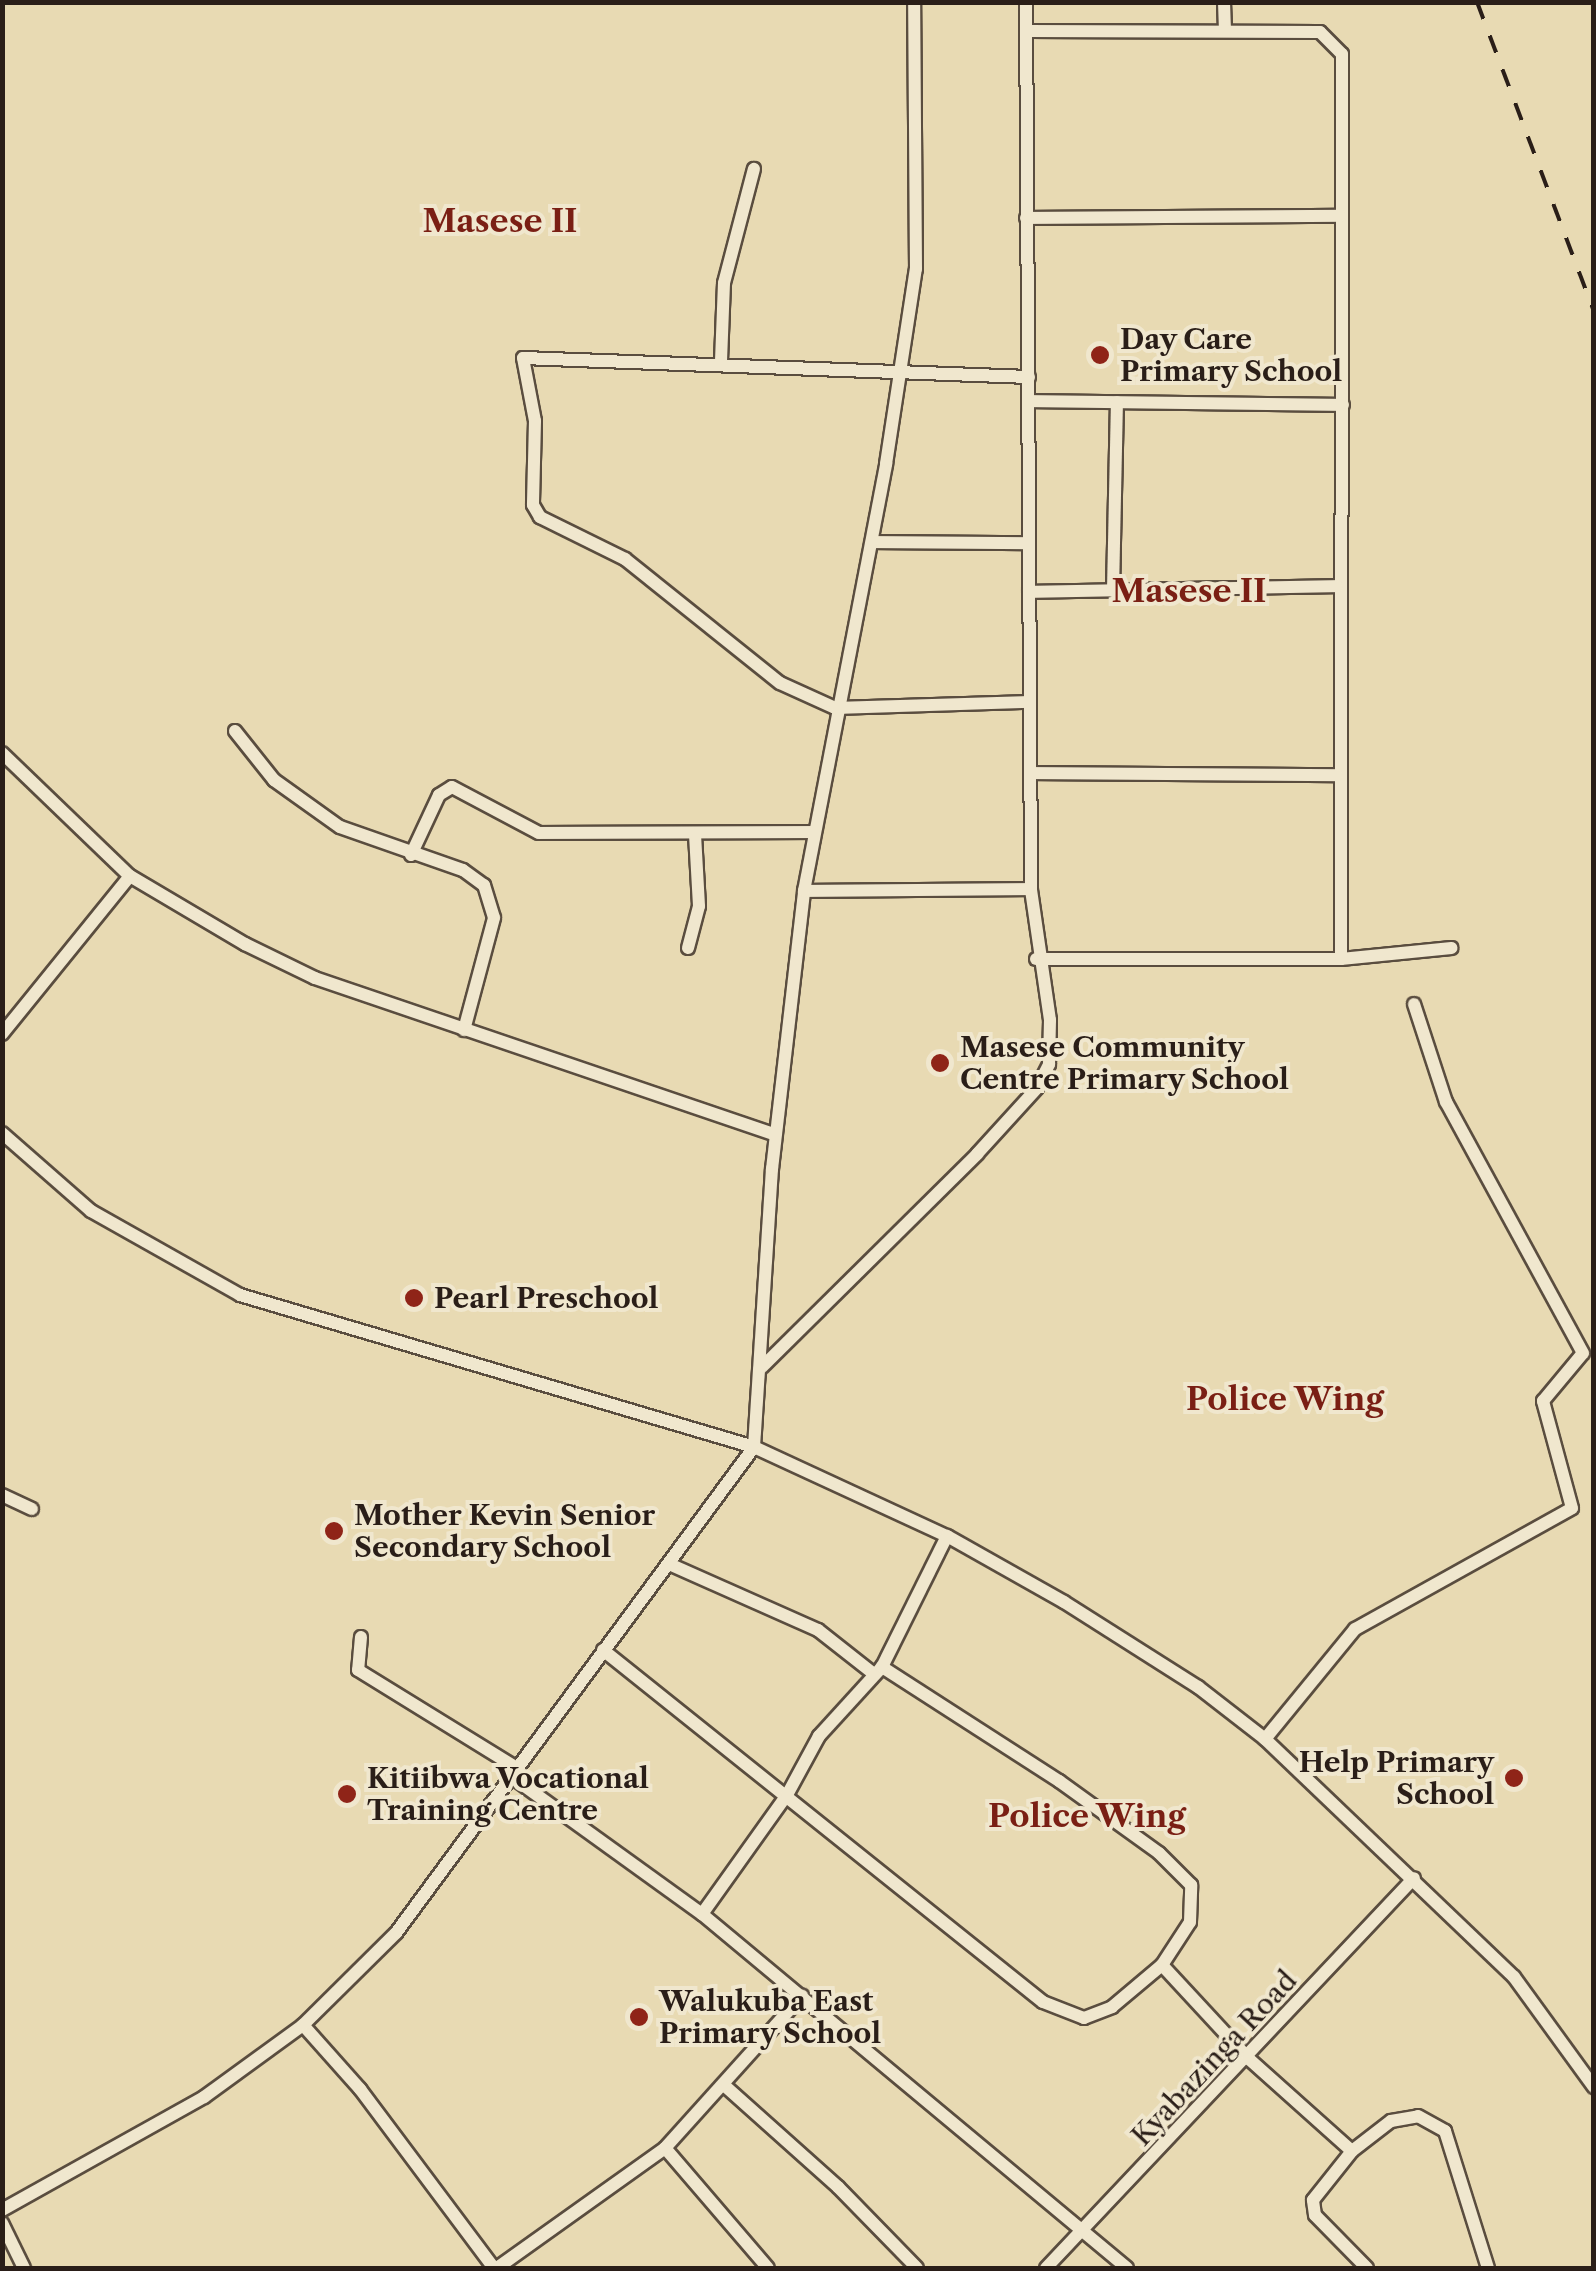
<!DOCTYPE html>
<style>
body{margin:0}
#map{position:relative;width:1596px;height:2271px;overflow:hidden;background:#e8dab3;font-family:"Libre Caslon Text",serif}
div>[style]{position:absolute}
.roads{filter:drop-shadow(2px 0 #5a4d3f) drop-shadow(-2px 0 #5a4d3f) drop-shadow(0 2px #5a4d3f) drop-shadow(0 -2px #5a4d3f)}
.street>*{height:12px;margin:-6px;padding:0 6px;transform-origin:6px;border-radius:6px;background:#f0e7ce}
.rail>*{height:4px;margin-top:-2px;transform-origin:0;background:repeating-linear-gradient(90deg,#2a1e18 0 18px,transparent 0 36px)}
.dots>*{width:28px;height:28px;translate:-50% -50%;box-sizing:border-box;border:5px solid #f0e7ce;border-radius:50%}
span{translate:-50% -50%;white-space:nowrap;text-align:center;line-height:1.15;-webkit-text-stroke:8px #f0e7ce;paint-order:stroke}
.poi-label{font-size:28px;color:#2a1e18;font-weight:700}
.left{translate:0 -50%;text-align:left}
.right{translate:-100% -50%;text-align:right}
.street-label{font-size:28px;color:#2a1e18}
.quarter-label{font-size:32px;color:#7a1f14;font-weight:700}
.frame{position:absolute;inset:0;border:5px solid #2a1e18;pointer-events:none}
</style>
<div id="map">
<div class="roads">
<div class="street">
<div style="left:1224px;top:2px;width:27px;rotate:88deg"></div>
<div style="left:1028px;top:31px;width:292px;rotate:0.2deg"></div>
<div style="left:1320px;top:32px;width:31px;rotate:45deg"></div>
<div style="left:1342px;top:54px;width:905px;rotate:90.06deg"></div>
<div style="left:1341px;top:959px;width:305px;rotate:180deg"></div>
<div style="left:1026px;top:218px;width:314px;rotate:-0.4deg"></div>
<div style="left:721px;top:361px;width:78px;rotate:-87.8deg"></div>
<div style="left:724px;top:283px;width:118px;rotate:-75.3deg"></div>
<div style="left:1029px;top:377px;width:506px;rotate:-177.85deg"></div>
<div style="left:523px;top:358px;width:64px;rotate:79.2deg"></div>
<div style="left:535px;top:421px;width:84px;rotate:91.4deg"></div>
<div style="left:533px;top:505px;width:14px;rotate:60deg"></div>
<div style="left:540px;top:517px;width:95px;rotate:26.3deg"></div>
<div style="left:625px;top:559px;width:198px;rotate:38.7deg"></div>
<div style="left:780px;top:683px;width:60px;rotate:24.4deg"></div>
<div style="left:835px;top:708px;width:195px;rotate:-1.8deg"></div>
<div style="left:1029px;top:401px;width:314px;rotate:0.7deg"></div>
<div style="left:872px;top:542px;width:157px;rotate:0.4deg"></div>
<div style="left:1113px;top:591px;width:189px;rotate:-88.8deg"></div>
<div style="left:1029px;top:592px;width:308px;rotate:-1.1deg"></div>
<div style="left:235px;top:731px;width:63px;rotate:51.5deg"></div>
<div style="left:274px;top:780px;width:81px;rotate:35.5deg"></div>
<div style="left:340px;top:827px;width:130px;rotate:19.3deg"></div>
<div style="left:463px;top:870px;width:26px;rotate:36deg"></div>
<div style="left:484px;top:885px;width:34px;rotate:73deg"></div>
<div style="left:494px;top:918px;width:116px;rotate:105deg"></div>
<div style="left:2px;top:753px;width:178px;rotate:43.9deg"></div>
<div style="left:130px;top:876px;width:134px;rotate:30.6deg"></div>
<div style="left:245px;top:944px;width:78px;rotate:25.9deg"></div>
<div style="left:315px;top:978px;width:486px;rotate:18.8deg"></div>
<div style="left:1031px;top:773px;width:306px;rotate:0.4deg"></div>
<div style="left:411px;top:855px;width:66px;rotate:-65deg"></div>
<div style="left:439px;top:795px;width:15px;rotate:-32deg"></div>
<div style="left:452px;top:787px;width:98px;rotate:27.9deg"></div>
<div style="left:539px;top:833px;width:274px;rotate:-0.2deg"></div>
<div style="left:804px;top:891px;width:227px;rotate:-0.5deg"></div>
<div style="left:688px;top:948px;width:43px;rotate:-75.3deg"></div>
<div style="left:699px;top:906px;width:72px;rotate:-93.2deg"></div>
<div style="left:1341px;top:959px;width:111px;rotate:-5.7deg"></div>
<div style="left:2px;top:1034px;width:203px;rotate:-51deg"></div>
<div style="left:2px;top:1133px;width:118px;rotate:41.2deg"></div>
<div style="left:91px;top:1211px;width:171px;rotate:29.4deg"></div>
<div style="left:240px;top:1295px;width:536px;rotate:16.47deg"></div>
<div style="left:754px;top:1447px;width:213px;rotate:24.8deg"></div>
<div style="left:947px;top:1536px;width:134px;rotate:29.4deg"></div>
<div style="left:1064px;top:1602px;width:159px;rotate:32.4deg"></div>
<div style="left:1198px;top:1687px;width:85px;rotate:37.8deg"></div>
<div style="left:1265px;top:1739px;width:344px;rotate:43.7deg"></div>
<div style="left:1514px;top:1977px;width:136px;rotate:54deg"></div>
<div style="left:762px;top:1367px;width:303px;rotate:-44.7deg"></div>
<div style="left:977px;top:1154px;width:89px;rotate:-47.7deg"></div>
<div style="left:1037px;top:1088px;width:27px;rotate:-63deg"></div>
<div style="left:1049px;top:1064px;width:44px;rotate:-88.7deg"></div>
<div style="left:1050px;top:1020px;width:132px;rotate:-98.3deg"></div>
<div style="left:1031px;top:889px;width:887px;rotate:-90.32deg"></div>
<div style="left:2px;top:1495px;width:33px;rotate:25deg"></div>
<div style="left:669px;top:1564px;width:163px;rotate:23.9deg"></div>
<div style="left:818px;top:1630px;width:71px;rotate:38.2deg"></div>
<div style="left:361px;top:1637px;width:33px;rotate:95deg"></div>
<div style="left:358px;top:1670px;width:185px;rotate:31.7deg"></div>
<div style="left:603px;top:1650px;width:563px;rotate:38.66deg"></div>
<div style="left:1043px;top:2002px;width:44px;rotate:21.3deg"></div>
<div style="left:1084px;top:2018px;width:30px;rotate:-21deg"></div>
<div style="left:1112px;top:2007px;width:65px;rotate:-40deg"></div>
<div style="left:1162px;top:1965px;width:51px;rotate:-56.9deg"></div>
<div style="left:1190px;top:1922px;width:37px;rotate:-88deg"></div>
<div style="left:1191px;top:1885px;width:45px;rotate:-135deg"></div>
<div style="left:1159px;top:1853px;width:123px;rotate:-144.2deg"></div>
<div style="left:1059px;top:1781px;width:211px;rotate:-147.2deg"></div>
<div style="left:1265px;top:1739px;width:142px;rotate:-50.7deg"></div>
<div style="left:1355px;top:1629px;width:248px;rotate:-29.1deg"></div>
<div style="left:1572px;top:1508px;width:111px;rotate:-105.2deg"></div>
<div style="left:1543px;top:1401px;width:62px;rotate:-50.2deg"></div>
<div style="left:1583px;top:1353px;width:286px;rotate:-118.6deg"></div>
<div style="left:1446px;top:1102px;width:103px;rotate:-108.1deg"></div>
<div style="left:509px;top:1775px;width:238px;rotate:35.8deg"></div>
<div style="left:702px;top:1914px;width:553px;rotate:39.79deg"></div>
<div style="left:702px;top:1914px;width:146px;rotate:-54.5deg"></div>
<div style="left:787px;top:1795px;width:67px;rotate:-61.5deg"></div>
<div style="left:819px;top:1736px;width:93px;rotate:-47.6deg"></div>
<div style="left:882px;top:1667px;width:146px;rotate:-63.6deg"></div>
<div style="left:1162px;top:1965px;width:128px;rotate:47.2deg"></div>
<div style="left:1249px;top:2059px;width:138px;rotate:41.8deg"></div>
<div style="left:303px;top:2025px;width:86px;rotate:48.3deg"></div>
<div style="left:360px;top:2089px;width:224px;rotate:53.2deg"></div>
<div style="left:725px;top:2086px;width:152px;rotate:41.8deg"></div>
<div style="left:838px;top:2187px;width:113px;rotate:45.7deg"></div>
<div style="left:665px;top:2148px;width:158px;rotate:49.4deg"></div>
<div style="left:2px;top:2210px;width:231px;rotate:-29.2deg"></div>
<div style="left:204px;top:2097px;width:122px;rotate:-36deg"></div>
<div style="left:303px;top:2025px;width:131px;rotate:-44.7deg"></div>
<div style="left:396px;top:1933px;width:604px;rotate:-53.62deg"></div>
<div style="left:754px;top:1447px;width:279px;rotate:-86.3deg"></div>
<div style="left:772px;top:1169px;width:280px;rotate:-83.4deg"></div>
<div style="left:804px;top:891px;width:435px;rotate:-79.1deg"></div>
<div style="left:886px;top:464px;width:197px;rotate:-81.3deg"></div>
<div style="left:916px;top:269px;width:267px;rotate:-90.4deg"></div>
<div style="left:2px;top:2223px;width:50px;rotate:63.9deg"></div>
<div style="left:497px;top:2268px;width:206px;rotate:-35.5deg"></div>
<div style="left:665px;top:2148px;width:205px;rotate:-48deg"></div>
<div style="left:1046px;top:2268px;width:536px;rotate:-46.66deg"></div>
<div style="left:1367px;top:2268px;width:74px;rotate:-134.5deg"></div>
<div style="left:1315px;top:2215px;width:15px;rotate:-98deg"></div>
<div style="left:1313px;top:2200px;width:63px;rotate:-51.5deg"></div>
<div style="left:1352px;top:2151px;width:49px;rotate:-37.6deg"></div>
<div style="left:1391px;top:2121px;width:27px;rotate:-10deg"></div>
<div style="left:1418px;top:2116px;width:31px;rotate:29deg"></div>
<div style="left:1445px;top:2131px;width:144px;rotate:72.6deg"></div>
</div>
</div>
<div class="rail">
<div style="left:1477px;top:2px;width:331px;rotate:69.3deg"></div>
</div>
<div class="dots">
<div style="left:1100px;top:355px;background:#8f2418"></div>
<div style="left:940px;top:1063px;background:#8f2418"></div>
<div style="left:414px;top:1298px;background:#8f2418"></div>
<div style="left:334px;top:1531px;background:#8f2418"></div>
<div style="left:1514px;top:1778px;background:#8f2418"></div>
<div style="left:347px;top:1794px;background:#8f2418"></div>
<div style="left:639px;top:2017px;background:#8f2418"></div>
</div>
<div class="poi-label">
<span class="left" style="left:1120px;top:355px">Day Care<br>Primary School</span>
<span class="left" style="left:960px;top:1063px">Masese Community<br>Centre Primary School</span>
<span class="left" style="left:434px;top:1298px">Pearl Preschool</span>
<span class="left" style="left:354px;top:1531px">Mother Kevin Senior<br>Secondary School</span>
<span class="right" style="left:1494px;top:1778px">Help Primary<br>School</span>
<span class="left" style="left:367px;top:1794px">Kitiibwa Vocational<br>Training Centre</span>
<span class="left" style="left:659px;top:2017px">Walukuba East<br>Primary School</span>
</div>
<div class="street-label">
<span style="left:1214px;top:2058px;rotate:-47deg">Kyabazinga Road</span>
</div>
<div class="quarter-label">
<span style="left:500px;top:221px">Masese II</span>
<span style="left:1189px;top:591px">Masese II</span>
<span style="left:1285px;top:1399px">Police Wing</span>
<span style="left:1087px;top:1816px">Police Wing</span>
</div>
<div class="frame"></div>
</div>
